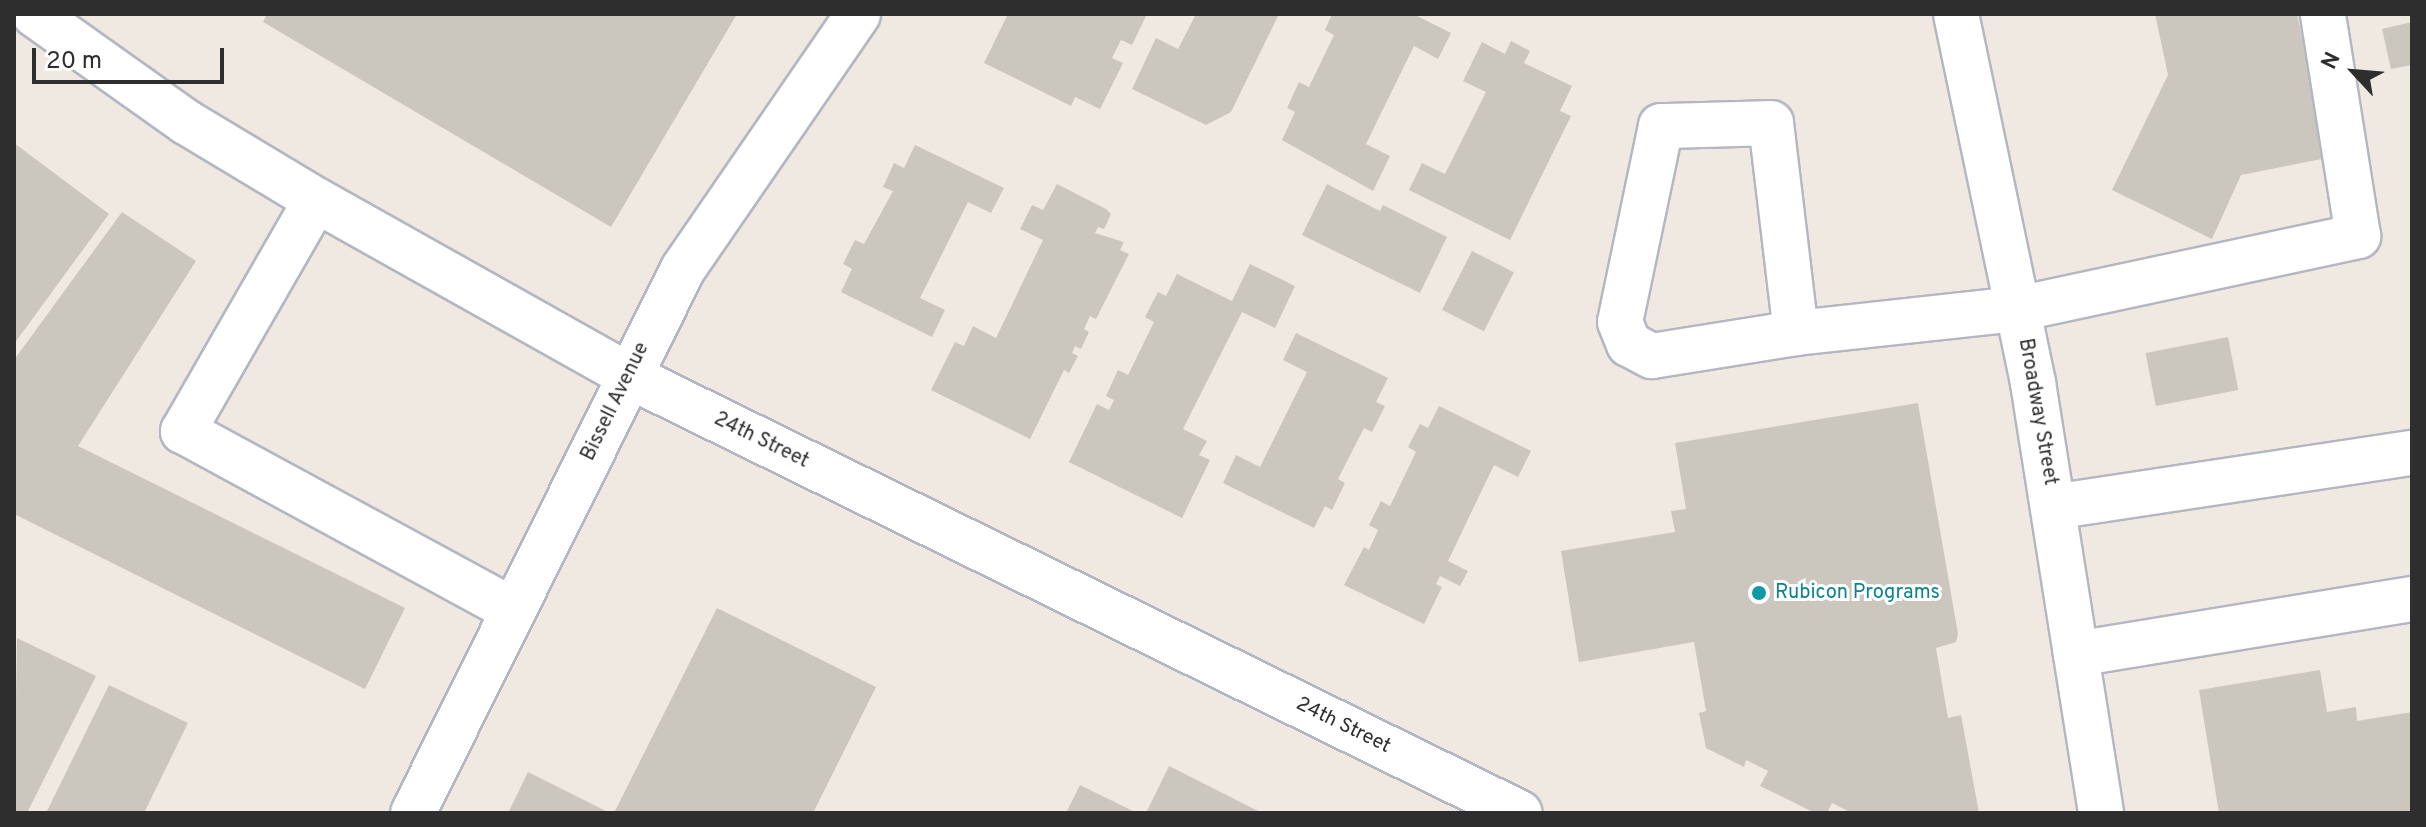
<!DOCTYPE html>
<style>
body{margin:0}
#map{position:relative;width:2426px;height:827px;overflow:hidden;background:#efe9e1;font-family:Overpass,sans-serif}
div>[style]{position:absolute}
.building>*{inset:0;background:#cbc7bf;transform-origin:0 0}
.roads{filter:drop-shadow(2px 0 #b4b7c1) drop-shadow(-2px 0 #b4b7c1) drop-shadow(0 2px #b4b7c1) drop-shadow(0 -2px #b4b7c1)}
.minor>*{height:44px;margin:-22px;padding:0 22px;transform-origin:22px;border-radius:22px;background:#fff}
.dots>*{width:22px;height:22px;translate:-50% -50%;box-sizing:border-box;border:4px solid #fff;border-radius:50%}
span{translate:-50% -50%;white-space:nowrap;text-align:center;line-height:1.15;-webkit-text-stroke:6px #fff;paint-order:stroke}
.street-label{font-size:20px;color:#2e2e2e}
.culture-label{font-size:20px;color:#0d838f}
.left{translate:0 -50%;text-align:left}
.frame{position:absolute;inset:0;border:16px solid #2e2e2e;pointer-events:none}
.north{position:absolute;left:2314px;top:32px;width:80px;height:80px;-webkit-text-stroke:6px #fff;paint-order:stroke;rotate:296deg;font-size:22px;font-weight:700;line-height:32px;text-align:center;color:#2e2e2e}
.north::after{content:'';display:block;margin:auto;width:28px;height:36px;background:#2e2e2e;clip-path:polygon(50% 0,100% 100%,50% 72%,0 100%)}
.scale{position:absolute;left:32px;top:48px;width:192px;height:36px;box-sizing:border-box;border:4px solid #2e2e2e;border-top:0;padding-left:10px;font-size:24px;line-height:28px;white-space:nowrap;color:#2e2e2e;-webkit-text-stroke:6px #fff;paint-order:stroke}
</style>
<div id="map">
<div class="building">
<div style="clip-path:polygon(267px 14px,737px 14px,611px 227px,263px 22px)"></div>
<div style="clip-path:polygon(1008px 14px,1147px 14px,1132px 45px,1121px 40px,1112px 58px,1123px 63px,1100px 109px,1075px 97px,1071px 106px,984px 63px)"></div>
<div style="clip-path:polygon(1196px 14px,1279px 14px,1231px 112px,1206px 125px,1132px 89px,1156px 38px,1178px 49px)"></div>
<div style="clip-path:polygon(1332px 14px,1413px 14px,1451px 33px,1438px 59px,1414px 46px,1366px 144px,1390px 156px,1373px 191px,1282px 140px,1295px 112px,1287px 108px,1299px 82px,1309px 87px,1334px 35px,1325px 30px)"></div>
<div style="clip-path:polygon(2155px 14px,2297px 14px,2327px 158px,2241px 175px,2212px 239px,2112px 190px,2168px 75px)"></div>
<div style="clip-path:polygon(2412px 22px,2412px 65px,2391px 69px,2382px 29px)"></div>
<div style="clip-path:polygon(1511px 41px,1530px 51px,1524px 63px,1572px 86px,1560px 111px,1571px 116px,1510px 240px,1409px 190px,1422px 163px,1445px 174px,1486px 92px,1463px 81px,1482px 42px,1505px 54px)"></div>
<div style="clip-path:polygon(14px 143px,109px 214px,14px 344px)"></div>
<div style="clip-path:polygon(915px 145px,1004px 188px,991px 213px,968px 202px,920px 298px,945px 310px,932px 337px,841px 292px,852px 269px,843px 264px,855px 240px,864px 244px,893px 191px,883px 187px,894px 163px,904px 168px)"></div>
<div style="clip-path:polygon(1057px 184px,1106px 209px,1111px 214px,1104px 229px,1098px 227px,1095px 233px,1124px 242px,1120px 250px,1129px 254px,1096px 319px,1090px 316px,1084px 329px,1089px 332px,1081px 349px,1075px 346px,1072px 353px,1078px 356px,1069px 373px,1064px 370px,1030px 439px,931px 390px,955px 342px,964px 346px,973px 326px,996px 338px,1043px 240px,1020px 229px,1032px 205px,1043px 210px)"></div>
<div style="clip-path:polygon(1327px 184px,1380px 211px,1383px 205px,1447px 237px,1420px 293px,1302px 235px)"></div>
<div style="clip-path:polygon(122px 212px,196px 261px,78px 446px,405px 608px,365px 689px,14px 514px,14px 360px)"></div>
<div style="left:1472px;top:251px;width:47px;height:66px;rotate:27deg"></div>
<div style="clip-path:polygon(1250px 264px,1295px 286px,1275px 328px,1242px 312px,1183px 429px,1207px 441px,1199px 455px,1210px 460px,1182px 518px,1069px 462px,1097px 404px,1109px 410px,1114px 400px,1106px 396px,1118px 370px,1128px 375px,1154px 322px,1145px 317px,1158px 292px,1166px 296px,1177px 274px,1232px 301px)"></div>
<div style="clip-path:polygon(1296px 333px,1388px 378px,1376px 402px,1385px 406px,1372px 432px,1364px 428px,1338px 479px,1345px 483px,1332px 510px,1325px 506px,1314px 528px,1223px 483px,1236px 455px,1260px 467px,1307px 372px,1283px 360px)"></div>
<div style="left:2228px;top:337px;width:54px;height:84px;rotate:79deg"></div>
<div style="clip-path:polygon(1918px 403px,1958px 634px,1956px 642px,1936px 648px,1948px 718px,1961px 715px,1979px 813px,1852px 813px,1832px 803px,1827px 813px,1815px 813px,1760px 786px,1768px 771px,1746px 760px,1744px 767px,1706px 748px,1699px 713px,1706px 711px,1694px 642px,1579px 662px,1561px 551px,1675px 532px,1671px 511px,1686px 509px,1675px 443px)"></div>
<div style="clip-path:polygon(1439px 406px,1531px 451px,1518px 477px,1494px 465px,1448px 561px,1468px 571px,1460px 586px,1440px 576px,1436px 584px,1442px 587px,1424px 624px,1344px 585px,1364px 547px,1369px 550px,1378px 530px,1369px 525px,1381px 501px,1390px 506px,1416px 452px,1408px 447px,1420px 424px,1428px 428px)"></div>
<div style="clip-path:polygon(717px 608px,876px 687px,813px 813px,614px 813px)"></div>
<div style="clip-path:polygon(17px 638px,96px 676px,27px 813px,14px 813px)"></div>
<div style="clip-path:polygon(2320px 670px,2327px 712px,2356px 707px,2357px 721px,2412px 712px,2412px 813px,2219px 813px,2199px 690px)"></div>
<div style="clip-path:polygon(109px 685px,188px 723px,144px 813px,46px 813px)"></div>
<div style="clip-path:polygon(1169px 766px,1262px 813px,1146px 813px)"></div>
<div style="clip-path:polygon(528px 772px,610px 813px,508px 813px)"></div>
<div style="clip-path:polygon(1080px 785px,1137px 813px,1066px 813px)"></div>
</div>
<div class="roads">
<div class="minor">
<div style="left:34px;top:14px;width:186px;rotate:35.4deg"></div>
<div style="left:186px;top:122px;width:152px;rotate:31deg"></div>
<div style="left:316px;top:200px;width:359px;rotate:29.3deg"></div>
<div style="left:629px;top:376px;width:992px;rotate:26.13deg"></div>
<div style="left:1956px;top:14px;width:377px;rotate:78.2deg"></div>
<div style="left:2033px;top:383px;width:435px;rotate:81deg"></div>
<div style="left:316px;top:200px;width:267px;rotate:119.9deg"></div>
<div style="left:183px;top:431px;width:375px;rotate:28.5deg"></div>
<div style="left:1796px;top:333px;width:211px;rotate:-96.8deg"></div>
<div style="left:1771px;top:123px;width:110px;rotate:178.4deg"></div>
<div style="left:1661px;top:126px;width:200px;rotate:101.8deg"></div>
<div style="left:1620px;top:322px;width:24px;rotate:68deg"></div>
<div style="left:1629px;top:344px;width:26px;rotate:28deg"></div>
<div style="left:1652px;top:356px;width:146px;rotate:-9.1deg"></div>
<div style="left:1796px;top:333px;width:223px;rotate:-6.2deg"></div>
<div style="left:2018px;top:309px;width:348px;rotate:-12.1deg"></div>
<div style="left:2358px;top:236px;width:225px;rotate:-99deg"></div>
<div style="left:2053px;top:507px;width:363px;rotate:-8.6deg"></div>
<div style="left:2076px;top:654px;width:340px;rotate:-9.3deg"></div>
<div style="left:413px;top:813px;width:607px;rotate:-63.6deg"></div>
<div style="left:683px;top:269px;width:309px;rotate:-55.5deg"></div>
</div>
</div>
<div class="dots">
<div style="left:1759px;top:593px;background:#0f9aa8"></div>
</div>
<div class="street-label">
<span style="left:616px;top:402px;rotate:-64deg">Bissell Avenue</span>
<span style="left:2037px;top:412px;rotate:80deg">Broadway Street</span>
<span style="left:761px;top:441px;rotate:26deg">24th Street</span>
<span style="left:1343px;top:726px;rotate:26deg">24th Street</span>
</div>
<div class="culture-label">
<span class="left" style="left:1775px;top:593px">Rubicon Programs</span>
</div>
<div class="frame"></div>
<div class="north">N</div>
<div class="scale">20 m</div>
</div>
